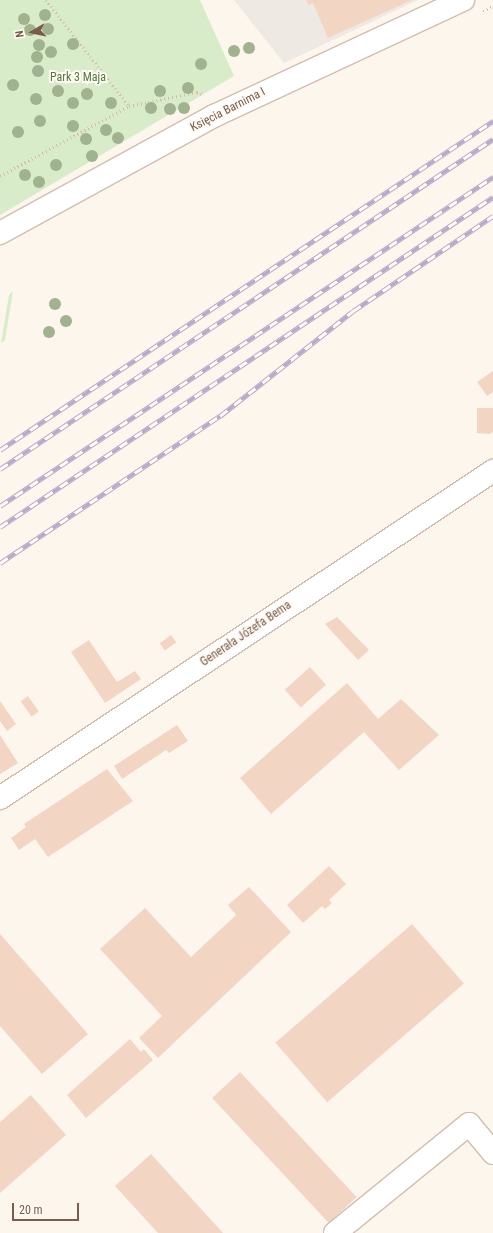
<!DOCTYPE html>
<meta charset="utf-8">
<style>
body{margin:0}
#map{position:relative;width:493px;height:1233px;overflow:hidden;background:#fdf6ec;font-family:"Roboto Condensed",sans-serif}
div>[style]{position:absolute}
.industrial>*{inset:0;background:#efe9e4}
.green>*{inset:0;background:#d8ecc9}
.building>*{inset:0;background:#f3d5c3;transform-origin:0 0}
.path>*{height:2.5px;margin-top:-1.25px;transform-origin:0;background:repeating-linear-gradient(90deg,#d9b8a5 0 1px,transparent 0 4px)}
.roads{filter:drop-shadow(1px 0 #d1beb0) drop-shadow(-1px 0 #d1beb0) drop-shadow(0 1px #d1beb0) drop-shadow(0 -1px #d1beb0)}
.minor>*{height:22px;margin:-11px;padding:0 11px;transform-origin:11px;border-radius:11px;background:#fff}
.rail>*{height:4.5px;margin-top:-2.25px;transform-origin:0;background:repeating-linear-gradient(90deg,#fffaf3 0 9px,#b9a8c9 0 18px);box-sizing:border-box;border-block:1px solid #b9a8c9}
.trees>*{width:12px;height:12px;margin:-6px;border-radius:50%;background:#a0b28e}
span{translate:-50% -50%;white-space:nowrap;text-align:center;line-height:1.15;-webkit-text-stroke:4px #fffaf3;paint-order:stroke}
.park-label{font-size:12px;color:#537a41}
.street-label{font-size:12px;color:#7a5c4d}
.north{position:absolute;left:12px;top:12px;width:40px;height:40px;-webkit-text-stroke:3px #fffaf3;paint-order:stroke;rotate:261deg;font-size:11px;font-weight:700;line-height:16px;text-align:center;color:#7a5c4d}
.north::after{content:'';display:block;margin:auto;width:14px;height:18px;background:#7a5c4d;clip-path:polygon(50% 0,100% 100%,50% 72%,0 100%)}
.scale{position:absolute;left:12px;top:1203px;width:67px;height:18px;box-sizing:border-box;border:2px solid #7a5c4d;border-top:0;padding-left:5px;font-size:12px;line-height:14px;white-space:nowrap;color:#7a5c4d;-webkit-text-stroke:3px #fffaf3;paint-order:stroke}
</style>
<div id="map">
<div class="industrial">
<div style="clip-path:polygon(234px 0,418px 0,284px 63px)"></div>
</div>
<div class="green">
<div style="clip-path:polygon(0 0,200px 0,234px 76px,0 215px)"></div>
<div style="clip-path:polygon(13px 291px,5px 340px,1px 343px,9px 295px)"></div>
</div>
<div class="building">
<div style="clip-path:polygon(306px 0,412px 0,328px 38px,313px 3px,309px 5px)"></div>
<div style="clip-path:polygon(493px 371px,493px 392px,487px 396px,477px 382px)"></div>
<div style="clip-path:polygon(477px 408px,493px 408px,493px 432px,490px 434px,477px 433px)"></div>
<div style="clip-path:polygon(337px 617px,369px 650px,358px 660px,325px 624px)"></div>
<div style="left:171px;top:635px;width:9px;height:14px;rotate:54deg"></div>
<div style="clip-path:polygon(89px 640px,117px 682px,135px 671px,141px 679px,105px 703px,71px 652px)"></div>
<div style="left:310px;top:667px;width:24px;height:34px;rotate:48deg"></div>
<div style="clip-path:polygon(347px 683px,378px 719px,401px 699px,439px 735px,399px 770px,364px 732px,271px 814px,240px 778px)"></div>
<div style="left:28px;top:696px;width:19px;height:9px;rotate:55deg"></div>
<div style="clip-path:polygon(0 701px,16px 724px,7px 731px,0 721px)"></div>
<div style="clip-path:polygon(177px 725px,188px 741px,169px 753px,166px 750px,122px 779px,114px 766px)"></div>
<div style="clip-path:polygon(0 735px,18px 763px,0 774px)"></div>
<div style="clip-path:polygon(107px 769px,133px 801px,48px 857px,35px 839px,19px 850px,11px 838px,26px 827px,24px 824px)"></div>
<div style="clip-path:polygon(329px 866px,346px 884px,329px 900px,332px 903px,325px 909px,322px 906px,303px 923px,287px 905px)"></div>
<div style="clip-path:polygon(249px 887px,291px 932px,158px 1058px,139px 1038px,162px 1016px,100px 949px,145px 908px,191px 957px,236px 915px,228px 905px)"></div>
<div style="left:412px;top:924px;width:79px;height:181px;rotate:49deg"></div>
<div style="clip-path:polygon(0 934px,88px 1034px,42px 1074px,0 1026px)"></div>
<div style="clip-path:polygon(130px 1039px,141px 1052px,144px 1049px,153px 1060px,86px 1118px,67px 1095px)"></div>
<div style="left:240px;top:1072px;width:171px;height:38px;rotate:47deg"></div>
<div style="clip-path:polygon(31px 1095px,66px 1135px,0 1193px,0 1122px)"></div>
<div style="clip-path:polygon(151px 1154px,223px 1233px,158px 1233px,115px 1186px)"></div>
</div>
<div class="path">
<div style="left:46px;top:0;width:135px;rotate:51.9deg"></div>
<div style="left:483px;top:11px;width:11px;rotate:-27deg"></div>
<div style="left:0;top:176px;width:147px;rotate:-28.5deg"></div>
<div style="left:129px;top:106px;width:69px;rotate:-11.6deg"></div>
<div style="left:197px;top:92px;width:8px;rotate:23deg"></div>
</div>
<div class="roads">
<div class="minor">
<div style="left:0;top:233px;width:244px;rotate:-28.7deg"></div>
<div style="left:214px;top:116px;width:275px;rotate:-25deg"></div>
<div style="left:0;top:798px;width:592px;rotate:-33.56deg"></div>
<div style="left:335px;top:1233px;width:173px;rotate:-39.1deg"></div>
<div style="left:469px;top:1124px;width:38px;rotate:50deg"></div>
</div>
</div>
<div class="rail">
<div style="left:0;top:450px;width:593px;rotate:-33.72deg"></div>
<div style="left:0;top:469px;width:593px;rotate:-33.8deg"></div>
<div style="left:0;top:506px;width:593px;rotate:-33.72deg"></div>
<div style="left:0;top:527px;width:593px;rotate:-33.8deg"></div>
<div style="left:0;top:563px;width:265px;rotate:-33.8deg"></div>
<div style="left:220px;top:416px;width:169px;rotate:-38.3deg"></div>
<div style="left:353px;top:311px;width:169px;rotate:-34.2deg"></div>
</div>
<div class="trees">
<div style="left:45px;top:15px"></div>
<div style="left:24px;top:19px"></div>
<div style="left:48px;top:29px"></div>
<div style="left:30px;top:30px"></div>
<div style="left:73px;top:44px"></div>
<div style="left:39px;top:45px"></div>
<div style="left:249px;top:48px"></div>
<div style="left:234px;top:51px"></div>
<div style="left:51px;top:52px"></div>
<div style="left:37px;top:57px"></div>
<div style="left:201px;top:64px"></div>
<div style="left:38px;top:71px"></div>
<div style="left:13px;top:85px"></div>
<div style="left:188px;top:88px"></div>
<div style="left:58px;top:91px"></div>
<div style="left:160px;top:91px"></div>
<div style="left:87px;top:94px"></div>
<div style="left:36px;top:99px"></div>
<div style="left:73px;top:103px"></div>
<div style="left:111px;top:103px"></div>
<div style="left:151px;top:108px"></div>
<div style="left:184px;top:108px"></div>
<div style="left:170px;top:109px"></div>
<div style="left:40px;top:121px"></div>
<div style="left:73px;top:126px"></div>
<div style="left:106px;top:130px"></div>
<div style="left:18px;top:132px"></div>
<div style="left:118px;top:138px"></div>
<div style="left:86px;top:139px"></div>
<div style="left:92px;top:156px"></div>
<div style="left:56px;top:165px"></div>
<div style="left:25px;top:175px"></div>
<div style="left:39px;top:182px"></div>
<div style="left:55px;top:304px"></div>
<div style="left:66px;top:321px"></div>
<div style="left:49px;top:332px"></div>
</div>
<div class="park-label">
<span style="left:78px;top:78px">Park 3 Maja</span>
</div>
<div class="street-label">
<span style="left:228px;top:110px;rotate:-27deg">Księcia Barnima I</span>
<span style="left:246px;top:634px;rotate:-34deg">Generała Józefa Bema</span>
</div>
<div class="north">N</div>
<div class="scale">20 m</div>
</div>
